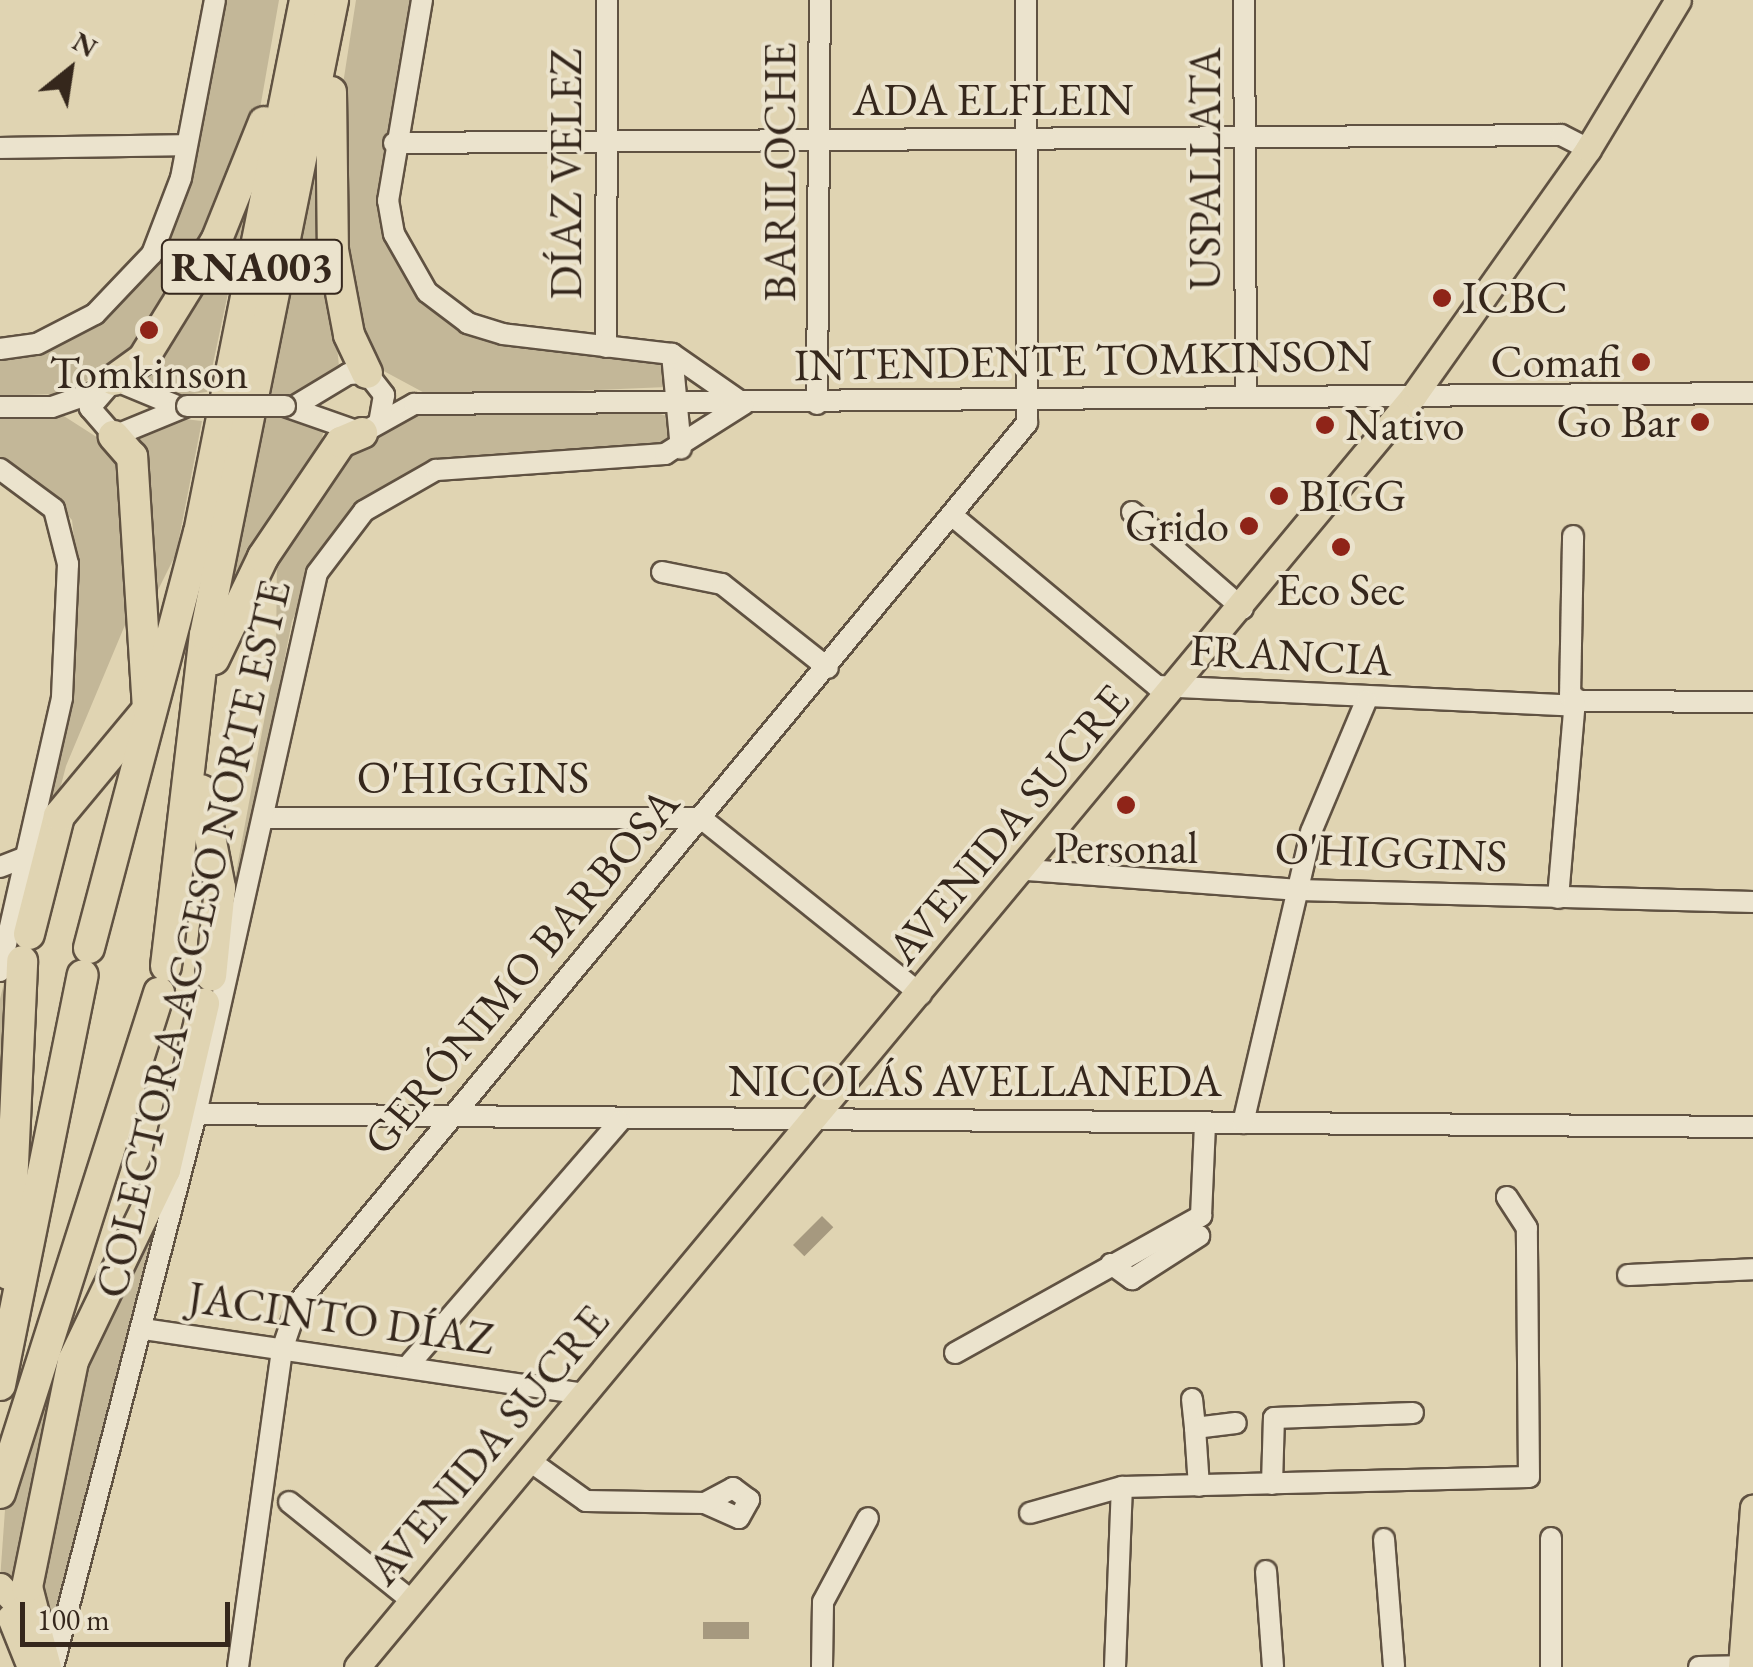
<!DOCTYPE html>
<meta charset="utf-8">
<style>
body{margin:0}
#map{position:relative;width:1753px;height:1667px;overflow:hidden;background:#e0d4b2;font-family:"EB Garamond",serif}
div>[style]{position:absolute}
.green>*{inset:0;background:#c3b798}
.water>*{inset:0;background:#a6997f;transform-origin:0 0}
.roads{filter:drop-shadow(2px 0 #605242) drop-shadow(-2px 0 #605242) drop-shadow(0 2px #605242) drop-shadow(0 -2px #605242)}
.minor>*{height:20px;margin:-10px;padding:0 10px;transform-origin:10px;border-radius:10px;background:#ebe3cd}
.major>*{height:25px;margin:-12.5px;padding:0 12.5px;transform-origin:12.5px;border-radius:12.5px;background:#e0d4b2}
.highway>*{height:30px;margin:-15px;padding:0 15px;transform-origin:15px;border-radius:15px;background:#e0d4b2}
.bridges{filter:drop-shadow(2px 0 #605242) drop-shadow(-2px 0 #605242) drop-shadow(0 2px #605242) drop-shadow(0 -2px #605242)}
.minor-bridge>*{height:20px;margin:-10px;padding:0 10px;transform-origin:10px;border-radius:10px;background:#ebe3cd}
.dots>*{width:28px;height:28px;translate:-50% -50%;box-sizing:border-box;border:5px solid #ebe3cd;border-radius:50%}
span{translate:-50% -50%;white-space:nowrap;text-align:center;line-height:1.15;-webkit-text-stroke:8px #ebe3cd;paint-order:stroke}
.shield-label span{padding:2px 8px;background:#ebe3cd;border:2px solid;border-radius:8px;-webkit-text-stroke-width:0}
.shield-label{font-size:42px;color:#35271c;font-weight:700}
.street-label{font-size:45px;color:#35271c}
.poi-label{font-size:45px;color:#35271c}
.left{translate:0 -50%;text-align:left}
.right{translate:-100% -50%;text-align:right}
.north{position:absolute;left:20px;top:20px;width:100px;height:100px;-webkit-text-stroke:8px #ebe3cd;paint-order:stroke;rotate:30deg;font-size:28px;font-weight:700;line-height:40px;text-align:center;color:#35271c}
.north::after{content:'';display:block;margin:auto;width:35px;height:45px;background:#35271c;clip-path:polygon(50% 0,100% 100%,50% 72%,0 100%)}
.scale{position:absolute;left:20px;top:1602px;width:210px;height:45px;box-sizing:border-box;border:5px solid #35271c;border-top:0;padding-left:12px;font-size:30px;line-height:35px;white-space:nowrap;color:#35271c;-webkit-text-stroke:8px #ebe3cd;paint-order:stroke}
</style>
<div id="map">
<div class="green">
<div style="clip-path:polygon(223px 0,279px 0,261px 103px,244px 163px,151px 331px,86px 381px,54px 394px,0 396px,0 357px,86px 329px,154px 263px)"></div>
<div style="clip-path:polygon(356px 0,410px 0,380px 200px,387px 243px,421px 295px,443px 314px,670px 364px,667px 387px,432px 397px,380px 369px,349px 310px,343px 84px)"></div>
<div style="clip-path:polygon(317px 151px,339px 366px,304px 395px,282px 395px,277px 416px,304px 415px,324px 429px,321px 443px,223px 614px)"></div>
<div style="clip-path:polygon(254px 171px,207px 392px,169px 397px,140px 378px)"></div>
<div style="clip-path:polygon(417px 408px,650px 411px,670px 417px,670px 445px,451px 463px,374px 500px,312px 575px,292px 621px,221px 984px,57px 1617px,45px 1617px,37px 1580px,81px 1363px,200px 1047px,222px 949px,276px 656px,277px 554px,345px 451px)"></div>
<div style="clip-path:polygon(0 410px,56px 411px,120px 452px,130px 613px,66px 766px,9px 987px,0 1206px,0 999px,57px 766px,78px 577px,72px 520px,33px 477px,0 464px)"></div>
<div style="clip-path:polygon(175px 418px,202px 421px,176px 554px,154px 598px,135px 441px)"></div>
<div style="clip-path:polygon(65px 1351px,17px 1580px,7px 1583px,0 1580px,6px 1496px)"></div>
</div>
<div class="water">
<div style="left:822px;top:1216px;width:16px;height:41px;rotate:45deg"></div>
<div style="left:749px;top:1622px;width:17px;height:46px;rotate:90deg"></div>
</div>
<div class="roads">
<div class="minor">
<div style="left:1244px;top:0;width:397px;rotate:89.7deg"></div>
<div style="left:394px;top:143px;width:1167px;rotate:-0.39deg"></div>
<div style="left:1561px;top:135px;width:30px;rotate:27deg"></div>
<div style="left:0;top:148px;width:186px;rotate:-0.9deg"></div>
<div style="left:606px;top:347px;width:347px;rotate:-89.8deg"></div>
<div style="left:0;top:349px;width:37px;rotate:-8deg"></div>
<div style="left:37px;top:344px;width:65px;rotate:-27.3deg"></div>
<div style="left:95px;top:314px;width:83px;rotate:-46.5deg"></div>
<div style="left:152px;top:254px;width:81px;rotate:-69.1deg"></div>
<div style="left:181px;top:178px;width:181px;rotate:-79.2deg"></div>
<div style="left:672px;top:354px;width:95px;rotate:84.6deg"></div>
<div style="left:817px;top:404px;width:404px;rotate:-89.6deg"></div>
<div style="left:177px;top:406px;width:68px;rotate:-157.6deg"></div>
<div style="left:114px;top:380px;width:37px;rotate:131deg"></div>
<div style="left:90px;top:408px;width:37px;rotate:49deg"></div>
<div style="left:114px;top:436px;width:79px;rotate:-22.3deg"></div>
<div style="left:285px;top:406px;width:82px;rotate:19.3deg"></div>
<div style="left:362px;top:433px;width:60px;rotate:-29.1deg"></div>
<div style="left:414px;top:404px;width:1339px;rotate:-0.47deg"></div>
<div style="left:295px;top:406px;width:62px;rotate:-31.1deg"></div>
<div style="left:348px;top:374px;width:19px;rotate:-3deg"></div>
<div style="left:367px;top:373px;width:28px;rotate:52deg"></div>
<div style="left:384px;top:395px;width:28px;rotate:100deg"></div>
<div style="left:0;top:407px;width:52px"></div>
<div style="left:52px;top:407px;width:46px;rotate:-19.2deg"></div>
<div style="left:0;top:469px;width:67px;rotate:36.5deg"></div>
<div style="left:54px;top:509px;width:57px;rotate:75.7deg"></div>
<div style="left:68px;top:564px;width:134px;rotate:92.6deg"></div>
<div style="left:62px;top:698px;width:280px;rotate:102.8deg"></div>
<div style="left:1132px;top:512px;width:147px;rotate:41.1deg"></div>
<div style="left:954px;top:517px;width:264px;rotate:39.8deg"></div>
<div style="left:1157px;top:686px;width:409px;rotate:2.7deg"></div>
<div style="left:662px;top:572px;width:61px;rotate:11.3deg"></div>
<div style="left:722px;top:584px;width:135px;rotate:38.4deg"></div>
<div style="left:1570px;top:697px;width:161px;rotate:-88.9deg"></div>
<div style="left:1577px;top:701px;width:176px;rotate:0.3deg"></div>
<div style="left:263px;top:818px;width:438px"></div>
<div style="left:701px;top:818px;width:282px;rotate:38.7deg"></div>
<div style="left:0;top:867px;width:31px;rotate:-21deg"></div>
<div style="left:1027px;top:870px;width:273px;rotate:4.2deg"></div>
<div style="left:1299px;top:890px;width:454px;rotate:1.5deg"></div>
<div style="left:1558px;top:898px;width:201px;rotate:-85.1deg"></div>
<div style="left:196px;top:1114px;width:1557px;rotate:0.48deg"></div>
<div style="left:1243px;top:1123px;width:299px;rotate:-76.8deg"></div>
<div style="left:1311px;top:832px;width:142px;rotate:-67.2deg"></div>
<div style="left:1111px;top:1264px;width:26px;rotate:36deg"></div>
<div style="left:1132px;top:1279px;width:80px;rotate:-32.7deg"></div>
<div style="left:1628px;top:1275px;width:125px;rotate:-2.7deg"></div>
<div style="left:144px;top:1329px;width:447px;rotate:8.4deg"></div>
<div style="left:955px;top:1353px;width:282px;rotate:-29.1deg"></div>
<div style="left:1201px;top:1216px;width:92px;rotate:-87.5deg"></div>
<div style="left:407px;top:1367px;width:325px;rotate:-49.1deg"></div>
<div style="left:1192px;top:1399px;width:29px;rotate:84deg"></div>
<div style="left:1195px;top:1428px;width:41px;rotate:-7deg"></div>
<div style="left:1195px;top:1428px;width:58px;rotate:86.1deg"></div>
<div style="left:530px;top:1461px;width:69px;rotate:35.5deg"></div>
<div style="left:586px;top:1501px;width:119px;rotate:1deg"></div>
<div style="left:705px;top:1503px;width:37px;rotate:24deg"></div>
<div style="left:739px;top:1518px;width:21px;rotate:-61deg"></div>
<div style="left:749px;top:1500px;width:20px;rotate:-143deg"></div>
<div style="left:733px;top:1488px;width:32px;rotate:152deg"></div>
<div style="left:1272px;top:1484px;width:66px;rotate:-88.3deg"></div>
<div style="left:1274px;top:1418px;width:139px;rotate:-2.1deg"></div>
<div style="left:289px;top:1502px;width:158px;rotate:38.8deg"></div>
<div style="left:1030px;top:1513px;width:96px;rotate:-15.8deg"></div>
<div style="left:1122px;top:1487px;width:407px;rotate:-1.4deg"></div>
<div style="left:1529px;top:1477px;width:249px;rotate:-90.5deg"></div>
<div style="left:1527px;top:1228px;width:37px;rotate:-123deg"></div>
<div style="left:1551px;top:1538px;width:129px;rotate:90deg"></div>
<div style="left:1384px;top:1539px;width:128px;rotate:85.5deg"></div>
<div style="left:1266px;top:1571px;width:96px;rotate:85.8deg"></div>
<div style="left:53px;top:1667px;width:571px;rotate:-75.5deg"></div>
<div style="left:196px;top:1114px;width:554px;rotate:-77.39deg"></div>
<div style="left:317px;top:573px;width:78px;rotate:-52.8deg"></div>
<div style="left:364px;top:511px;width:83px;rotate:-29.7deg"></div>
<div style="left:436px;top:470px;width:230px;rotate:-4deg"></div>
<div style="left:665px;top:454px;width:93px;rotate:-32.3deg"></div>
<div style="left:744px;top:404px;width:88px;rotate:-145.2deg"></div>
<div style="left:672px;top:354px;width:170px;rotate:-173.3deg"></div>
<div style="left:503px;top:334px;width:37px;rotate:-163deg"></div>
<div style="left:468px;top:323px;width:51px;rotate:-142.9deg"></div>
<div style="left:427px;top:292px;width:67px;rotate:-119.6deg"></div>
<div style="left:394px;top:234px;width:34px;rotate:-100deg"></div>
<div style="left:388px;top:201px;width:204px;rotate:-80.4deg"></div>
<div style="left:238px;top:1667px;width:320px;rotate:-82.1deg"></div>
<div style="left:282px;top:1350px;width:50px;rotate:-71.2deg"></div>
<div style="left:298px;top:1303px;width:1143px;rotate:-50.36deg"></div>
<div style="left:1027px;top:423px;width:423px;rotate:-90.1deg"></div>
<div style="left:822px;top:1667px;width:65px;rotate:-89.1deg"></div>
<div style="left:823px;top:1602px;width:95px;rotate:-61.8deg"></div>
<div style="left:1115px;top:1667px;width:180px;rotate:-87.8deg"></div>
<div style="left:1699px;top:1667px;width:54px;rotate:-1.1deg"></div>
</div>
<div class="major">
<div style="left:0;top:1586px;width:54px;rotate:47.2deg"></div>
<div style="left:37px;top:1626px;width:42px;rotate:75deg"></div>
<div style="left:10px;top:1617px;width:54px;rotate:68.2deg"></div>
<div style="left:357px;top:1667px;width:1654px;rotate:-50.27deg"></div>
<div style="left:1414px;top:395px;width:301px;rotate:-54.7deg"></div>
<div style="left:1588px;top:149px;width:174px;rotate:-58.9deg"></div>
<div style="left:1741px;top:1667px;width:160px;rotate:-85.7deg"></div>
</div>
<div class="highway">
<div style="left:331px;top:92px;width:158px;rotate:89.3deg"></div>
<div style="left:333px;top:250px;width:86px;rotate:79.3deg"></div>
<div style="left:349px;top:335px;width:42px;rotate:64.7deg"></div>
<div style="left:114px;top:380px;width:36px;rotate:-36deg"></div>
<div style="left:143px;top:359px;width:141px;rotate:-58.3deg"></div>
<div style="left:217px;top:239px;width:126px;rotate:-68.1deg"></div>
<div style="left:214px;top:659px;width:113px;rotate:-64.3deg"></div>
<div style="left:263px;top:557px;width:139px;rotate:-55.9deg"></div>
<div style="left:341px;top:442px;width:23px;rotate:-23deg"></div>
<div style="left:201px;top:790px;width:100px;rotate:79deg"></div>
<div style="left:220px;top:888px;width:88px;rotate:95.8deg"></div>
<div style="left:29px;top:934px;width:122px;rotate:-75.7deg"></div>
<div style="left:59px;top:816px;width:139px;rotate:-50.2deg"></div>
<div style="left:148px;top:709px;width:253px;rotate:-93.6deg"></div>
<div style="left:132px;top:457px;width:28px;rotate:-131deg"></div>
<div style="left:89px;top:948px;width:429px;rotate:-75.2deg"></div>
<div style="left:199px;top:533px;width:543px;rotate:-78.75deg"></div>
<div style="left:166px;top:966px;width:333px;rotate:-83.3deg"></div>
<div style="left:205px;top:635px;width:648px;rotate:-78.6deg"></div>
<div style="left:8px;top:1274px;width:313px;rotate:-87.4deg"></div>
<div style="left:0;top:1385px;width:418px;rotate:-78.6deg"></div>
<div style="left:0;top:1493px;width:525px;rotate:-72.36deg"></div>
<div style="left:37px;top:1626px;width:40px;rotate:-104.4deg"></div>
<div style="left:27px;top:1587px;width:231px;rotate:-78.5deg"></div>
<div style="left:73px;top:1361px;width:212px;rotate:-64.3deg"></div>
<div style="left:165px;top:1170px;width:171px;rotate:-76.8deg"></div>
</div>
</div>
<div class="bridges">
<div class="minor-bridge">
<div style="left:187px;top:406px;width:98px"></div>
</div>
</div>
<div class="dots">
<div style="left:1442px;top:298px;background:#8f2418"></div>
<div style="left:149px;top:330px;background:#8f2418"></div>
<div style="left:1641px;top:362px;background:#8f2418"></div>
<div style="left:1700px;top:422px;background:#8f2418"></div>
<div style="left:1325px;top:425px;background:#8f2418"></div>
<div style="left:1279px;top:496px;background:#8f2418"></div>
<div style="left:1249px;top:526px;background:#8f2418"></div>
<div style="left:1341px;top:547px;background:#8f2418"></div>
<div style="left:1126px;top:805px;background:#8f2418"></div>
</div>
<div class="shield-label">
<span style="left:252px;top:267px">RNA003</span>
</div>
<div class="street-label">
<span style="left:993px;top:100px">ADA ELFLEIN</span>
<span style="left:1205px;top:169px;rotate:-90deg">USPALLATA</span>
<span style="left:780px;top:172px;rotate:-90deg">BARILOCHE</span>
<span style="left:566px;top:174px;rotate:-90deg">DÍAZ VELEZ</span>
<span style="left:1083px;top:360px;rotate:-1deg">INTENDENTE TOMKINSON</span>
<span style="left:1291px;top:655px;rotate:3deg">FRANCIA</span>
<span style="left:473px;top:778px">O'HIGGINS</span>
<span style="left:1008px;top:824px;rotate:-50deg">AVENIDA SUCRE</span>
<span style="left:1391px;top:852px;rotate:2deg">O'HIGGINS</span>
<span style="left:193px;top:939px;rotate:-77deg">COLECTORA ACCESO NORTE ESTE</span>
<span style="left:521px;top:971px;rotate:-50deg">GERÓNIMO BARBOSA</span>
<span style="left:975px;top:1081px">NICOLÁS AVELLANEDA</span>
<span style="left:341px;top:1318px;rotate:8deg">JACINTO DÍAZ</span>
<span style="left:488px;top:1445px;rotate:-50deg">AVENIDA SUCRE</span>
</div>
<div class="poi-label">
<span class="left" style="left:1462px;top:298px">ICBC</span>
<span class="right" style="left:1621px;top:362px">Comafi</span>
<span style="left:149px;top:373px">Tomkinson</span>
<span class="right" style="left:1680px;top:422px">Go Bar</span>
<span class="left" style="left:1345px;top:425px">Nativo</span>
<span class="left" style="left:1299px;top:496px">BIGG</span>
<span class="right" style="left:1229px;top:526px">Grido</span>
<span style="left:1341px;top:590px">Eco Sec</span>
<span style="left:1126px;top:848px">Personal</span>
</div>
<div class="north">N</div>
<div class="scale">100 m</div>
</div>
